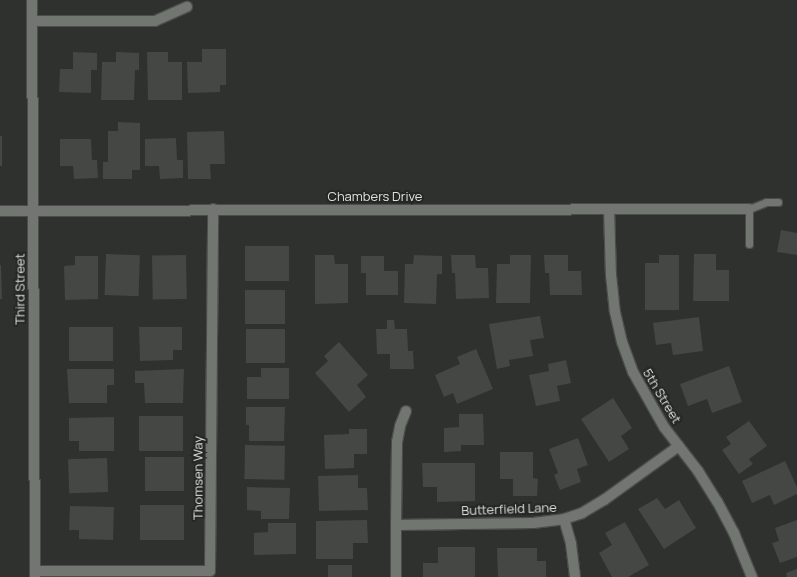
<!DOCTYPE html>
<style>
body{margin:0}
#map{position:relative;width:797px;height:577px;overflow:hidden;background:#2e312d;font-family:Manrope,sans-serif}
div>[style]{position:absolute}
.building>*{inset:0;background:#444743;transform-origin:0 0}
.roads{filter:drop-shadow(1px 0 #4a4d4a) drop-shadow(-1px 0 #4a4d4a) drop-shadow(0 1px #4a4d4a) drop-shadow(0 -1px #4a4d4a)}
.lane>*{height:7px;margin:-3.5px;padding:0 3.5px;transform-origin:3.5px;border-radius:3.5px;background:#727671}
.street>*{height:10px;margin:-5px;padding:0 5px;transform-origin:5px;border-radius:5px;background:#727671}
span{translate:-50% -50%;white-space:nowrap;text-align:center;line-height:1.15;-webkit-text-stroke:4px #242724;paint-order:stroke}
.street-label{font-size:13px;color:#dfe1de}
</style>
<div id="map">
<div class="building">
<div style="clip-path:polygon(202px 49px,226px 49px,226px 85px,220px 85px,220px 92px,188px 93px,187px 62px,202px 62px)"></div>
<div style="clip-path:polygon(73px 52px,97px 53px,97px 70px,91px 70px,91px 93px,59px 92px,60px 69px,73px 69px)"></div>
<div style="clip-path:polygon(116px 52px,139px 53px,139px 70px,135px 70px,134px 100px,101px 100px,102px 62px,116px 62px)"></div>
<div style="clip-path:polygon(147px 52px,168px 52px,168px 62px,182px 62px,182px 100px,148px 100px)"></div>
<div style="clip-path:polygon(118px 122px,140px 123px,140px 170px,132px 170px,132px 179px,103px 179px,103px 162px,108px 162px,108px 131px,118px 131px)"></div>
<div style="clip-path:polygon(224px 131px,225px 164px,210px 164px,211px 179px,188px 179px,187px 132px)"></div>
<div style="left:0;top:136px;width:2px;height:30px"></div>
<div style="clip-path:polygon(176px 138px,177px 160px,183px 160px,183px 178px,160px 179px,159px 166px,145px 166px,145px 139px)"></div>
<div style="clip-path:polygon(60px 139px,91px 139px,92px 160px,97px 160px,98px 178px,74px 179px,73px 166px,60px 166px)"></div>
<div style="clip-path:polygon(781px 230px,797px 233px,797px 255px,777px 252px)"></div>
<div style="left:245px;top:246px;width:44px;height:35px"></div>
<div style="left:106px;top:254px;width:34px;height:41px;rotate:2deg"></div>
<div style="clip-path:polygon(694px 254px,716px 254px,716px 270px,729px 270px,729px 301px,693px 301px)"></div>
<div style="left:186px;top:255px;width:44px;height:34px;rotate:89deg"></div>
<div style="clip-path:polygon(315px 255px,334px 255px,335px 264px,348px 264px,348px 303px,315px 304px)"></div>
<div style="clip-path:polygon(414px 255px,442px 256px,442px 274px,437px 274px,436px 304px,404px 303px,405px 264px,413px 264px)"></div>
<div style="clip-path:polygon(451px 255px,475px 255px,476px 268px,488px 268px,489px 298px,456px 299px,455px 273px,452px 273px)"></div>
<div style="clip-path:polygon(510px 255px,531px 255px,530px 303px,496px 303px,497px 264px,510px 264px)"></div>
<div style="clip-path:polygon(544px 255px,568px 255px,568px 271px,581px 271px,582px 295px,550px 295px,549px 273px,545px 273px)"></div>
<div style="clip-path:polygon(659px 255px,679px 255px,679px 310px,645px 310px,645px 263px,659px 263px)"></div>
<div style="clip-path:polygon(75px 256px,98px 256px,98px 299px,65px 300px,64px 266px,75px 265px)"></div>
<div style="clip-path:polygon(361px 256px,384px 256px,384px 271px,398px 271px,398px 295px,366px 295px,366px 273px,361px 273px)"></div>
<div style="clip-path:polygon(0 265px,1px 265px,2px 299px,0 299px)"></div>
<div style="left:285px;top:290px;width:34px;height:40px;rotate:90deg"></div>
<div style="clip-path:polygon(540px 316px,544px 338px,530px 340px,533px 356px,509px 360px,510px 366px,497px 369px,489px 324px)"></div>
<div style="clip-path:polygon(699px 317px,703px 351px,673px 355px,671px 343px,656px 345px,653px 323px)"></div>
<div style="clip-path:polygon(387px 320px,394px 320px,395px 329px,407px 329px,408px 351px,413px 351px,414px 369px,390px 369px,390px 354px,377px 354px,376px 329px,387px 329px)"></div>
<div style="left:69px;top:327px;width:44px;height:34px"></div>
<div style="clip-path:polygon(139px 327px,182px 327px,182px 350px,173px 350px,173px 360px,140px 361px)"></div>
<div style="left:285px;top:329px;width:34px;height:39px;rotate:90deg"></div>
<div style="clip-path:polygon(339px 342px,368px 375px,357px 385px,366px 397px,349px 412px,315px 373px,328px 361px,324px 356px)"></div>
<div style="clip-path:polygon(476px 349px,493px 389px,457px 404px,453px 393px,444px 397px,435px 375px,460px 364px,457px 357px)"></div>
<div style="clip-path:polygon(566px 360px,571px 383px,557px 386px,560px 401px,536px 406px,529px 375px,549px 371px,548px 364px)"></div>
<div style="clip-path:polygon(729px 366px,742px 402px,712px 413px,707px 399px,688px 406px,680px 384px)"></div>
<div style="clip-path:polygon(261px 368px,289px 368px,289px 399px,247px 399px,247px 377px,261px 377px)"></div>
<div style="clip-path:polygon(67px 369px,114px 369px,114px 385px,107px 385px,107px 403px,69px 403px)"></div>
<div style="clip-path:polygon(184px 369px,183px 403px,145px 403px,144px 383px,135px 383px,135px 371px)"></div>
<div style="clip-path:polygon(613px 398px,632px 428px,621px 436px,629px 449px,609px 462px,581px 419px)"></div>
<div style="clip-path:polygon(246px 407px,285px 407px,284px 441px,249px 441px,249px 425px,246px 425px)"></div>
<div style="clip-path:polygon(459px 414px,483px 414px,484px 445px,461px 445px,461px 451px,444px 452px,444px 428px,459px 427px)"></div>
<div style="left:183px;top:416px;width:35px;height:44px;rotate:90deg"></div>
<div style="clip-path:polygon(114px 417px,114px 451px,79px 451px,79px 441px,69px 441px,69px 418px)"></div>
<div style="clip-path:polygon(749px 421px,767px 446px,749px 459px,753px 464px,739px 474px,722px 450px,731px 444px,726px 437px)"></div>
<div style="clip-path:polygon(349px 429px,367px 429px,367px 454px,354px 454px,354px 468px,325px 469px,324px 435px,349px 434px)"></div>
<div style="clip-path:polygon(578px 438px,588px 465px,577px 469px,581px 482px,560px 490px,554px 475px,558px 473px,549px 449px)"></div>
<div style="left:245px;top:445px;width:40px;height:34px;rotate:1deg"></div>
<div style="clip-path:polygon(500px 452px,533px 452px,533px 478px,538px 479px,537px 496px,513px 496px,513px 479px,500px 479px)"></div>
<div style="left:145px;top:457px;width:39px;height:34px"></div>
<div style="left:107px;top:458px;width:34px;height:39px;rotate:88deg"></div>
<div style="clip-path:polygon(785px 461px,797px 487px,797px 494px,774px 505px,770px 495px,752px 503px,742px 481px)"></div>
<div style="clip-path:polygon(422px 463px,475px 463px,475px 501px,437px 502px,437px 487px,423px 487px)"></div>
<div style="clip-path:polygon(358px 475px,358px 488px,367px 488px,368px 510px,319px 511px,318px 476px)"></div>
<div style="clip-path:polygon(247px 487px,290px 488px,289px 519px,261px 519px,261px 511px,247px 510px)"></div>
<div style="clip-path:polygon(657px 498px,665px 509px,679px 500px,696px 528px,664px 549px,638px 509px)"></div>
<div style="left:184px;top:505px;width:35px;height:44px;rotate:90deg"></div>
<div style="clip-path:polygon(70px 506px,114px 507px,113px 540px,79px 539px,79px 530px,69px 530px)"></div>
<div style="clip-path:polygon(367px 520px,368px 543px,353px 543px,353px 559px,316px 559px,316px 521px)"></div>
<div style="clip-path:polygon(797px 520px,797px 557px,780px 563px,772px 543px,779px 541px,775px 528px)"></div>
<div style="clip-path:polygon(625px 522px,649px 565px,628px 577px,612px 577px,599px 553px,612px 545px,605px 533px)"></div>
<div style="clip-path:polygon(268px 523px,296px 523px,296px 554px,254px 555px,254px 533px,268px 532px)"></div>
<div style="clip-path:polygon(438px 547px,475px 547px,475px 577px,423px 577px,423px 563px,438px 563px)"></div>
<div style="clip-path:polygon(497px 548px,537px 548px,537px 561px,546px 561px,546px 577px,498px 577px)"></div>
<div style="left:328px;top:565px;width:24px;height:12px"></div>
<div style="clip-path:polygon(797px 569px,797px 577px,787px 577px,786px 573px)"></div>
</div>
<div class="roads">
<div class="lane">
<div style="left:749px;top:244px;width:35px;rotate:-90deg"></div>
<div style="left:749px;top:209px;width:18px;rotate:-22deg"></div>
<div style="left:766px;top:202px;width:12px"></div>
</div>
<div class="street">
<div style="left:32px;top:0;width:577px;rotate:89.7deg"></div>
<div style="left:32px;top:21px;width:123px"></div>
<div style="left:155px;top:21px;width:35px;rotate:-24deg"></div>
<div style="left:609px;top:209px;width:66px;rotate:88.3deg"></div>
<div style="left:611px;top:275px;width:37px;rotate:84deg"></div>
<div style="left:615px;top:312px;width:31px;rotate:77deg"></div>
<div style="left:622px;top:342px;width:32px;rotate:70deg"></div>
<div style="left:633px;top:372px;width:63px;rotate:60.6deg"></div>
<div style="left:664px;top:427px;width:56px;rotate:52.3deg"></div>
<div style="left:698px;top:471px;width:36px;rotate:58deg"></div>
<div style="left:717px;top:501px;width:36px;rotate:62deg"></div>
<div style="left:734px;top:533px;width:48px;rotate:67.8deg"></div>
<div style="left:0;top:211px;width:749px;rotate:-0.15deg"></div>
<div style="left:564px;top:519px;width:26px;rotate:74deg"></div>
<div style="left:571px;top:544px;width:33px;rotate:83deg"></div>
<div style="left:396px;top:525px;width:83px;rotate:-89.3deg"></div>
<div style="left:397px;top:442px;width:16px;rotate:-79deg"></div>
<div style="left:400px;top:426px;width:16px;rotate:-68deg"></div>
<div style="left:35px;top:571px;width:175px"></div>
<div style="left:210px;top:571px;width:362px;rotate:-89.5deg"></div>
<div style="left:396px;top:577px;width:52px;rotate:-90deg"></div>
<div style="left:396px;top:525px;width:137px;rotate:-0.8deg"></div>
<div style="left:533px;top:523px;width:31px;rotate:-7deg"></div>
<div style="left:564px;top:519px;width:19px;rotate:-18deg"></div>
<div style="left:582px;top:513px;width:26px;rotate:-31deg"></div>
<div style="left:604px;top:500px;width:92px;rotate:-35.8deg"></div>
</div>
</div>
<div class="street-label">
<span style="left:375px;top:196px">Chambers Drive</span>
<span style="left:20px;top:289px;rotate:-90deg">Third Street</span>
<span style="left:662px;top:396px;rotate:59deg">5th Street</span>
<span style="left:198px;top:478px;rotate:-90deg">Thomsen Way</span>
<span style="left:509px;top:509px;rotate:-2deg">Butterfield Lane</span>
</div>
</div>
